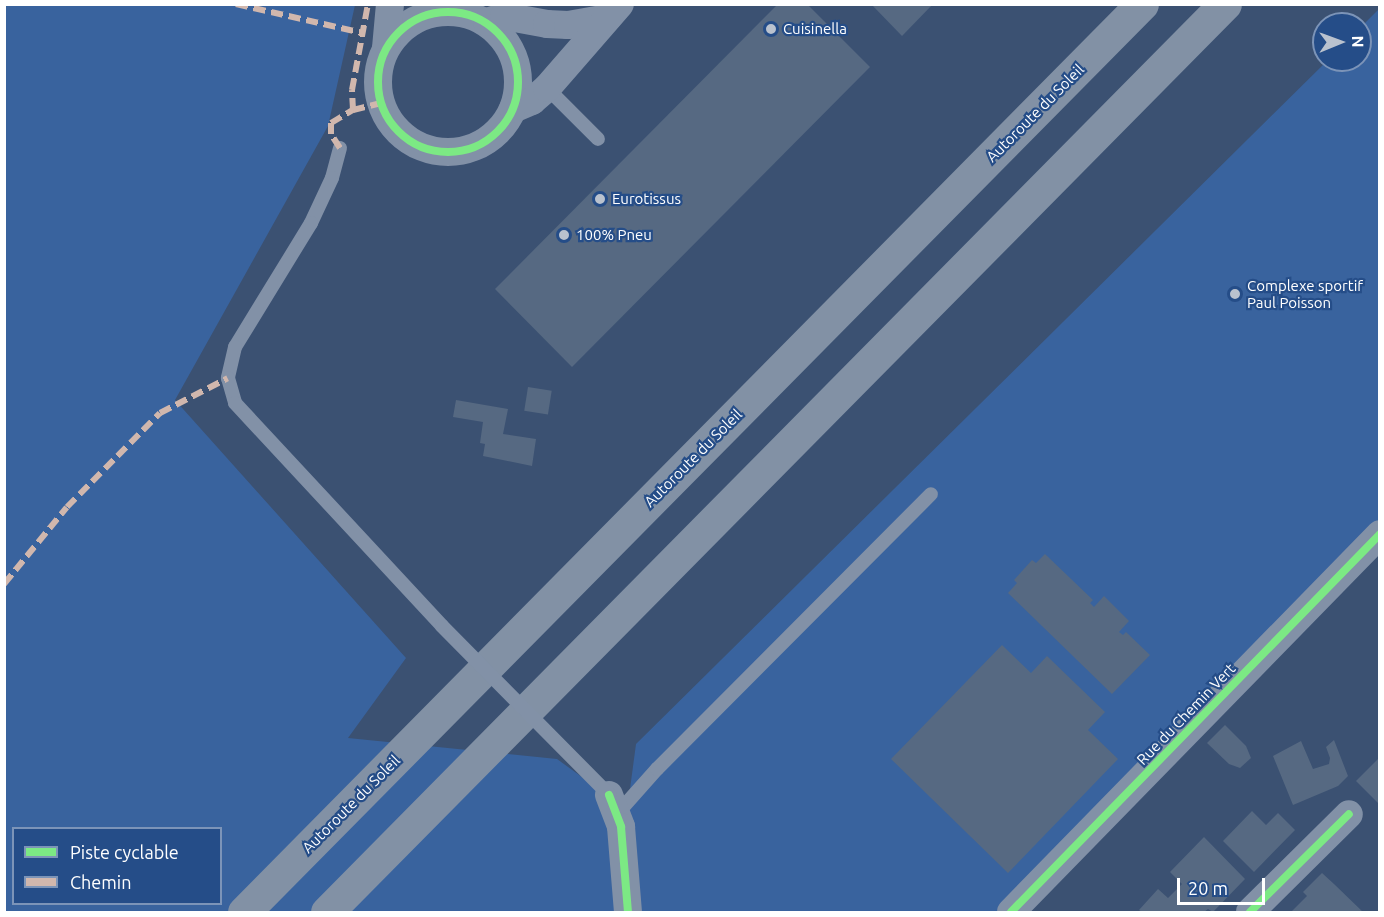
<!DOCTYPE html>
<style>
body{margin:0}
#map{position:relative;width:1384px;height:917px;overflow:hidden;background:#3b5172;font-family:Ubuntu,sans-serif}
div>[style]{position:absolute}
.green>*{inset:0;background:#39639e}
.building>*{inset:0;background:#566982;transform-origin:0 0}
.lane>*{height:14px;margin:-7px;padding:0 7px;transform-origin:7px;border-radius:7px;background:#8291a7}
.street>*{height:28px;margin:-14px;padding:0 14px;transform-origin:14px;border-radius:14px;background:#8291a7}
.street>.ring{margin:-14px;padding:0;box-sizing:content-box;background:none;border:28px solid #8291a7;border-radius:50%}
.highway>*{height:33px;margin:-16.5px;padding:0 16.5px;transform-origin:16.5px;border-radius:16.5px;background:#8291a5}
.lane-bridge>*{height:14px;margin:-7px;padding:0 7px;transform-origin:7px;border-radius:7px;background:#8291a7}
.quiet>*{height:6px;margin-top:-3px;transform-origin:0;background:repeating-linear-gradient(90deg,#d1b7ad 0 12px,transparent 0 18px)}
.cycleway>*{height:8px;margin:-4px;padding:0 4px;transform-origin:4px;border-radius:4px;background:#7ce984}
.cycleway>.ring{margin:-4px;padding:0;box-sizing:content-box;background:none;border:8px solid #7ce984;border-radius:50%}
.dots>*{width:16px;height:16px;translate:-50% -50%;box-sizing:border-box;border:3px solid #254d88;border-radius:50%}
span{translate:-50% -50%;white-space:nowrap;text-align:center;line-height:1.15;-webkit-text-stroke:4.5px #254d88;paint-order:stroke}
.poi-label{font-size:15px;color:#fff}
.left{translate:0 -50%;text-align:left}
.street-label{font-size:15px;color:#fff}
.frame{position:absolute;inset:0;border:6px solid #fff;pointer-events:none}
.legend{position:absolute;left:12px;top:827px;width:210px;height:78px;box-sizing:border-box;background:#254d88;border:2px solid #7c94b8;margin:0;padding:8px 10px;list-style:none;font-size:18px;color:#fff}
.legend li{display:flex;align-items:center;gap:12px;height:30px}
.legend b{width:30px;border:2px solid #7c94b8}
.north{position:absolute;left:1312px;top:12px;width:60px;height:60px;box-sizing:border-box;background:#254d88;border:2px solid #7c94b8;border-radius:50%;rotate:89deg;font-size:16px;font-weight:700;line-height:24px;text-align:center;color:#fff}
.north::after{content:'';display:block;margin:auto;width:21px;height:27px;background:#bac2ce;clip-path:polygon(50% 0,100% 100%,50% 72%,0 100%)}
.scale{position:absolute;left:1177px;top:878px;width:88px;height:27px;box-sizing:border-box;border:3px solid #fff;border-top:0;padding-left:8px;font-size:18px;line-height:21px;white-space:nowrap;color:#fff;-webkit-text-stroke:4px #254d88;paint-order:stroke}
</style>
<div id="map">
<div class="green">
<div style="clip-path:polygon(evenodd,4px 5px,355px 5px,328px 126px,175px 400px,406px 658px,348px 738px,557px 759px,604px 793px,616px 912px,5px 912px,4px 5px,14px 828px,220px 828px,220px 904px,14px 904px,14px 828px)"></div>
<div style="clip-path:polygon(1379px 9px,1379px 528px,1001px 912px,639px 912px,628px 804px,636px 744px,1328px 60px,1360px 60px,1360px 28px)"></div>
</div>
<div class="building">
<div style="clip-path:polygon(778px 4px,807px 4px,870px 67px,572px 367px,495px 289px)"></div>
<div style="clip-path:polygon(871px 4px,933px 4px,902px 36px)"></div>
<div style="left:528px;top:387px;width:24px;height:24px;rotate:9deg"></div>
<div style="clip-path:polygon(456px 400px,508px 409px,503px 434px,536px 439px,532px 466px,483px 456px,485px 444px,480px 443px,483px 422px,453px 417px)"></div>
<div style="clip-path:polygon(1045px 554px,1093px 600px,1090px 603px,1094px 607px,1104px 596px,1129px 621px,1119px 632px,1123px 635px,1126px 632px,1150px 655px,1112px 694px,1008px 593px,1017px 583px,1014px 580px,1032px 560px,1036px 563px)"></div>
<div style="clip-path:polygon(1002px 645px,1031px 673px,1047px 656px,1105px 712px,1088px 730px,1118px 759px,1008px 873px,891px 759px)"></div>
<div style="clip-path:polygon(1225px 725px,1246px 746px,1251px 758px,1240px 768px,1229px 764px,1207px 743px)"></div>
<div style="clip-path:polygon(1334px 740px,1348px 776px,1338px 786px,1293px 805px,1273px 756px,1301px 741px,1313px 769px,1329px 764px,1330px 758px,1326px 747px)"></div>
<div style="clip-path:polygon(1380px 757px,1380px 805px,1356px 781px)"></div>
<div style="clip-path:polygon(1252px 811px,1266px 825px,1278px 813px,1295px 830px,1254px 872px,1223px 841px)"></div>
<div style="clip-path:polygon(1204px 837px,1245px 879px,1213px 912px,1208px 909px,1204px 912px,1142px 912px,1139px 910px,1158px 889px,1168px 898px,1182px 884px,1170px 872px)"></div>
<div style="clip-path:polygon(1322px 873px,1334px 884px,1363px 912px,1291px 912px,1307px 896px,1303px 892px)"></div>
</div>
<div class="lane">
<div style="left:547px;top:88px;width:72px;rotate:45deg"></div>
<div style="left:340px;top:148px;width:31px;rotate:105deg"></div>
<div style="left:332px;top:178px;width:50px;rotate:115deg"></div>
<div style="left:311px;top:223px;width:145px;rotate:121.5deg"></div>
<div style="left:235px;top:347px;width:32px;rotate:103deg"></div>
<div style="left:228px;top:378px;width:26px;rotate:74deg"></div>
<div style="left:235px;top:403px;width:304px;rotate:47.1deg"></div>
<div style="left:616px;top:815px;width:62px;rotate:-48.3deg"></div>
<div style="left:657px;top:769px;width:388px;rotate:-45.1deg"></div>
</div>
<div class="street">
<div class="ring" style="left:378px;top:12px;width:112px;height:112px"></div>
<div style="left:487px;top:22px;width:18px;rotate:-19deg"></div>
<div style="left:504px;top:16px;width:44px;rotate:10.5deg"></div>
<div style="left:547px;top:24px;width:21px;rotate:3deg"></div>
<div style="left:568px;top:25px;width:40px;rotate:-10deg"></div>
<div style="left:386px;top:48px;width:44px;rotate:-84.8deg"></div>
<div style="left:513px;top:109px;width:21px;rotate:-23deg"></div>
<div style="left:532px;top:101px;width:20px;rotate:-41deg"></div>
<div style="left:547px;top:88px;width:111px;rotate:-49deg"></div>
<div style="left:609px;top:795px;width:34px;rotate:69deg"></div>
<div style="left:621px;top:827px;width:85px;rotate:85.3deg"></div>
<div style="left:1011px;top:912px;width:528px;rotate:-45.69deg"></div>
<div style="left:1250px;top:912px;width:139px;rotate:-44.7deg"></div>
</div>
<div class="highway">
<div style="left:244px;top:912px;width:1277px;rotate:-45.32deg"></div>
<div style="left:327px;top:912px;width:1277px;rotate:-45.32deg"></div>
</div>
<div class="lane-bridge">
<div style="left:442px;top:626px;width:238px;rotate:45.3deg"></div>
</div>
<div class="quiet">
<div style="left:236px;top:4px;width:130px;rotate:12.9deg"></div>
<div style="left:353px;top:110px;width:20px;rotate:-93deg"></div>
<div style="left:352px;top:90px;width:87px;rotate:-79.5deg"></div>
<div style="left:340px;top:148px;width:17px;rotate:-123deg"></div>
<div style="left:331px;top:134px;width:11px;rotate:-90deg"></div>
<div style="left:331px;top:123px;width:26px;rotate:-31deg"></div>
<div style="left:353px;top:110px;width:29px;rotate:-14deg"></div>
<div style="left:4px;top:584px;width:99px;rotate:-50.7deg"></div>
<div style="left:67px;top:507px;width:132px;rotate:-45.3deg"></div>
<div style="left:160px;top:413px;width:76px;rotate:-27.2deg"></div>
</div>
<div class="cycleway">
<div class="ring" style="left:378px;top:12px;width:132px;height:132px"></div>
<div style="left:609px;top:795px;width:34px;rotate:69deg"></div>
<div style="left:621px;top:827px;width:85px;rotate:85.3deg"></div>
<div style="left:1011px;top:912px;width:528px;rotate:-45.69deg"></div>
<div style="left:1250px;top:912px;width:139px;rotate:-44.7deg"></div>
</div>
<div class="dots">
<div style="left:771px;top:29px;background:#bac2ce"></div>
<div style="left:600px;top:199px;background:#bac2ce"></div>
<div style="left:564px;top:235px;background:#bac2ce"></div>
<div style="left:1235px;top:294px;background:#bac2ce"></div>
</div>
<div class="poi-label">
<span class="left" style="left:783px;top:29px">Cuisinella</span>
<span class="left" style="left:612px;top:199px">Eurotissus</span>
<span class="left" style="left:576px;top:235px">100% Pneu</span>
<span class="left" style="left:1247px;top:294px">Complexe sportif<br>Paul Poisson</span>
</div>
<div class="street-label">
<span style="left:1035px;top:113px;rotate:-45deg">Autoroute du Soleil</span>
<span style="left:693px;top:458px;rotate:-45deg">Autoroute du Soleil</span>
<span style="left:1186px;top:714px;rotate:-46deg">Rue du Chemin Vert</span>
<span style="left:351px;top:804px;rotate:-45deg">Autoroute du Soleil</span>
</div>
<div class="frame"></div>
<ul class="legend">
<li><b style="height:8px;background:#7ce984"></b>Piste cyclable</li>
<li><b style="height:8px;background:#d1b7ad"></b>Chemin</li>
</ul>
<div class="north">N</div>
<div class="scale">20 m</div>
</div>
